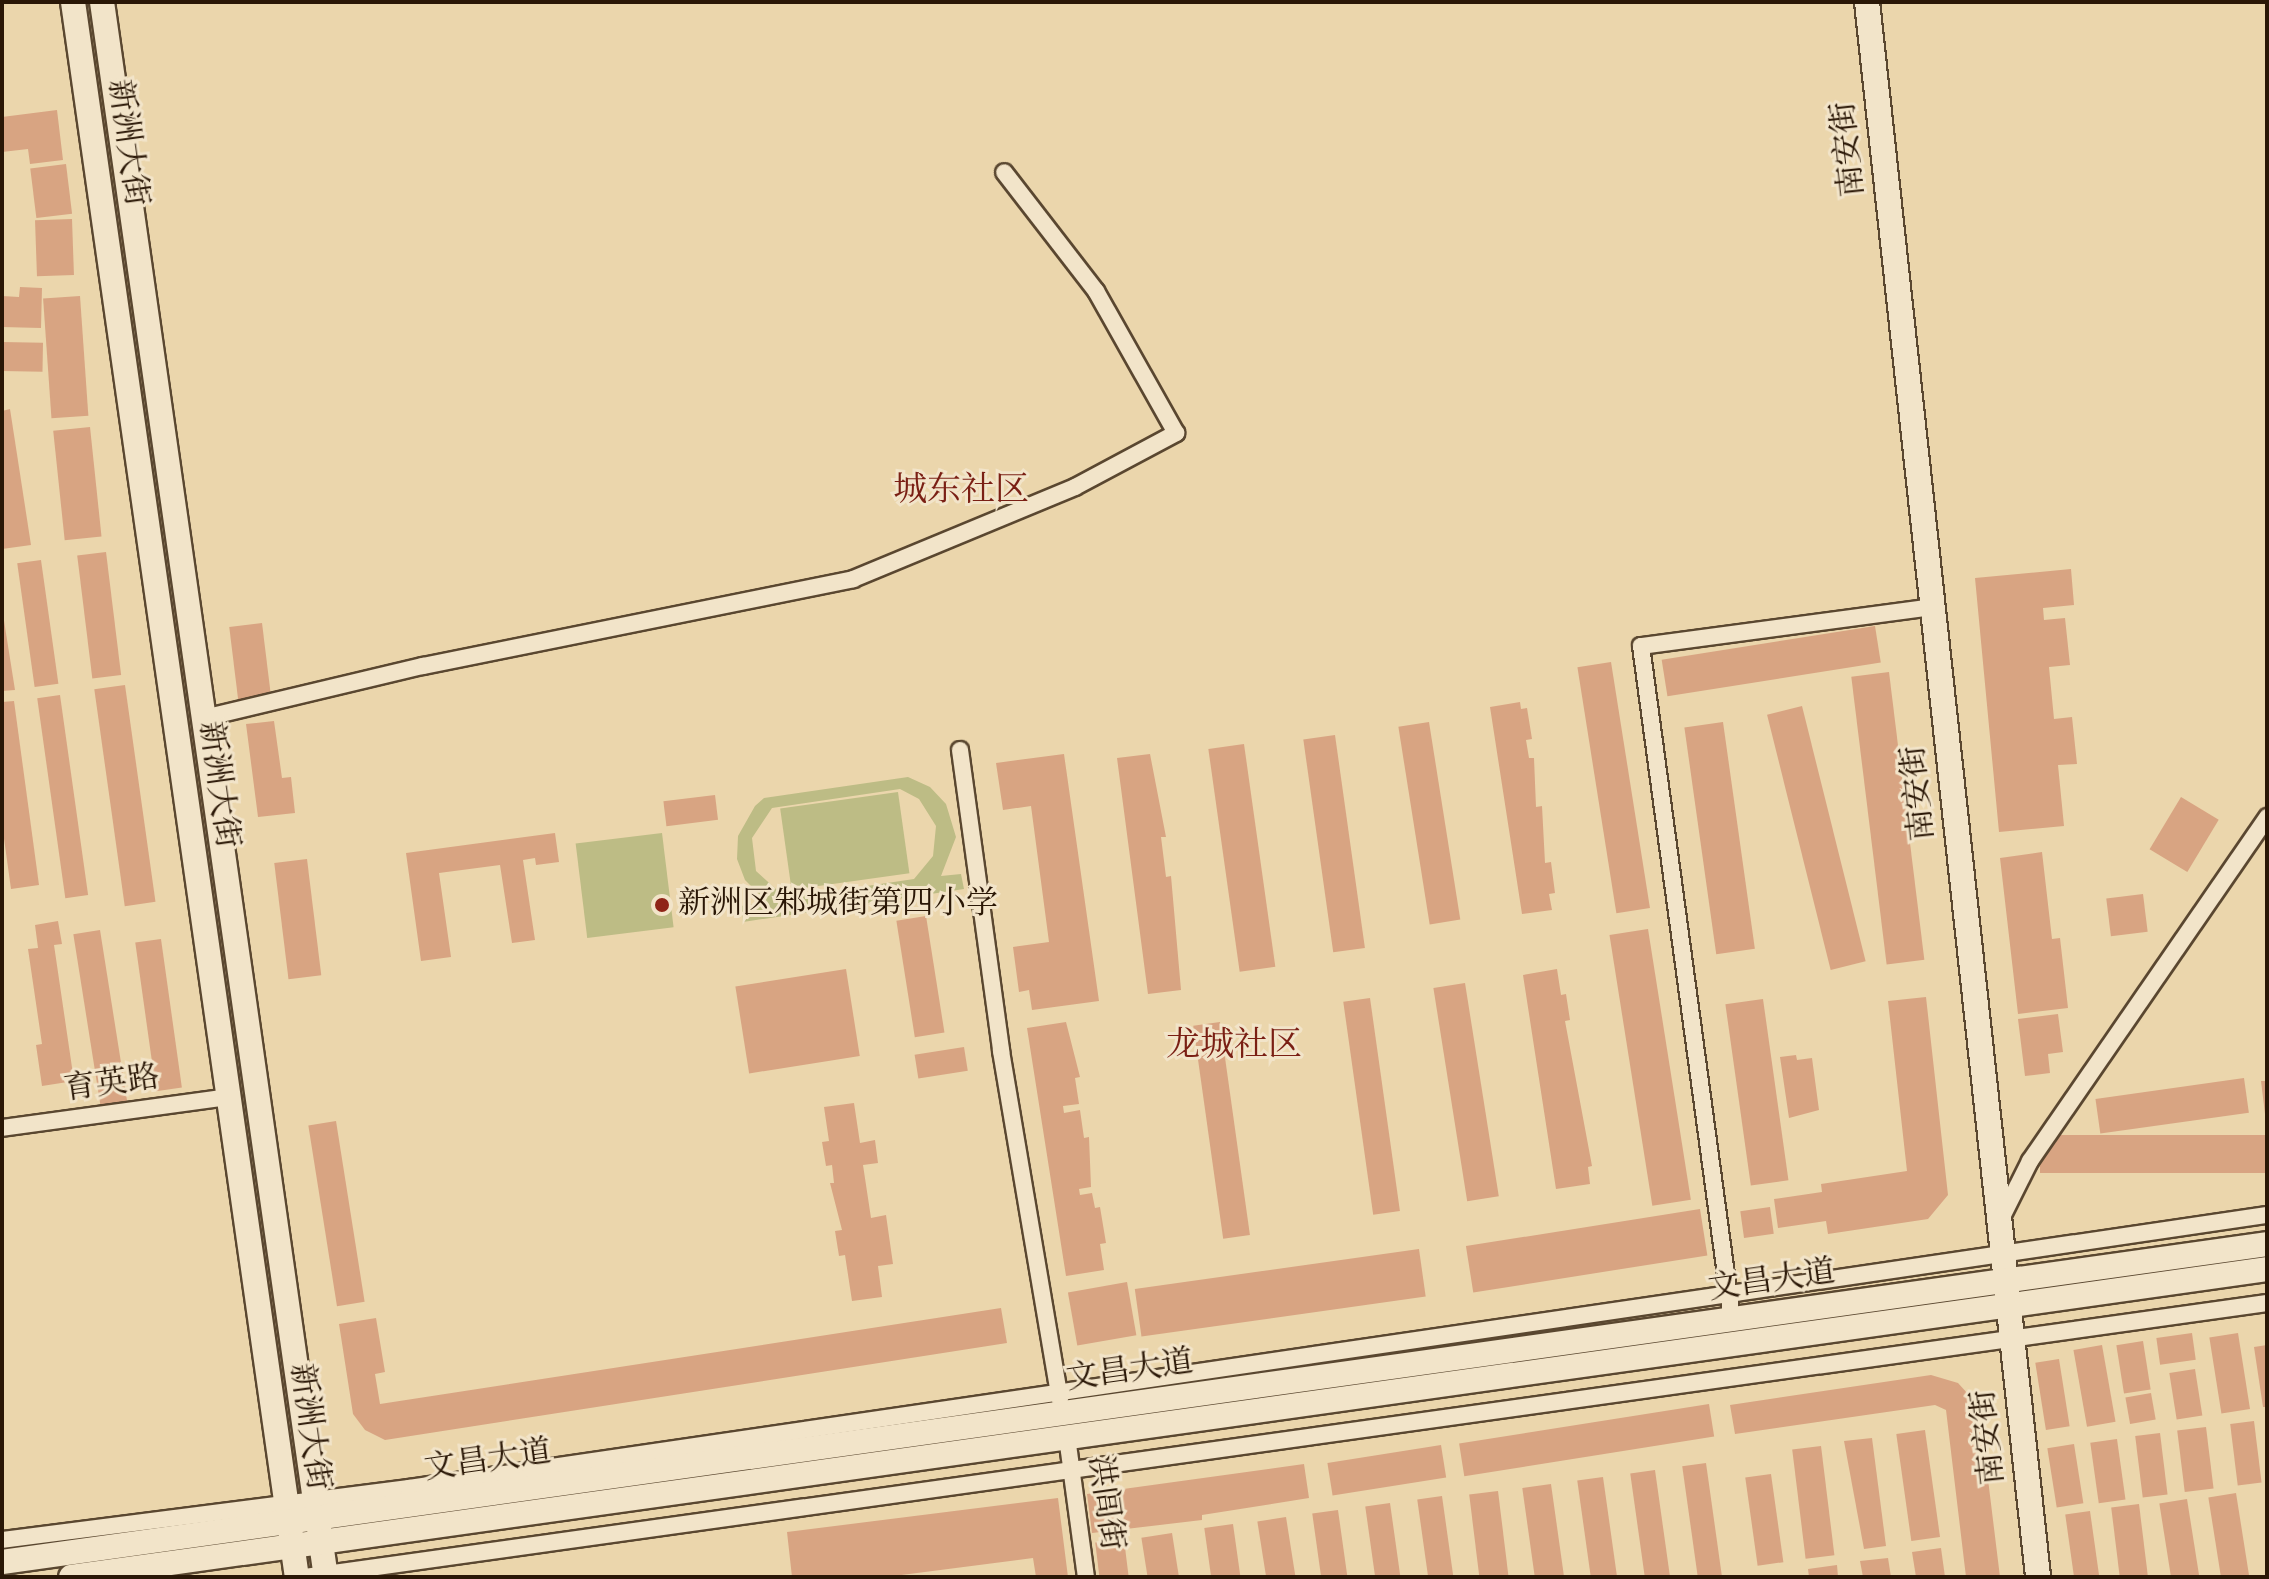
<!DOCTYPE html>
<meta charset="utf-8">
<style>
body{margin:0}
#map{position:relative;width:2269px;height:1579px;overflow:hidden;background:#ebd6ac;font-family:Vollkorn,"Noto Serif SC",serif}
div>[style]{position:absolute}
.green>*{inset:0;background:#bdbc85;transform-origin:0 0}
.building>*{inset:0;background:#d8a482;transform-origin:0 0}
.roads{filter:drop-shadow(2px 0 #5a4730) drop-shadow(-2px 0 #5a4730) drop-shadow(0 2px #5a4730) drop-shadow(0 -2px #5a4730)}
.street>*{height:16px;margin:-8px;padding:0 8px;transform-origin:8px;border-radius:8px;background:#f2e4c9}
.secondary>*{height:24px;margin:-12px;padding:0 12px;transform-origin:12px;border-radius:12px;background:#f2e4c9}
.dots>*{width:22px;height:22px;translate:-50% -50%;box-sizing:border-box;border:4px solid #f2e4c9;border-radius:50%}
span{translate:-50% -50%;white-space:nowrap;text-align:center;line-height:1.15;-webkit-text-stroke:6px #f2e4c9;paint-order:stroke}
.street-label{font-size:32px;color:#2a1706}
.poi-label{font-size:32px;color:#2a1706}
.left{translate:0 -50%;text-align:left}
.neighbourhood-label{font-size:34px;color:#7a1f14}
.frame{position:absolute;inset:0;border:4px solid #2a1706;pointer-events:none}
</style>
<div id="map">
<div class="green">
<div style="clip-path:polygon(evenodd,908px 777px,930px 787px,946px 804px,956px 837px,941px 876px,961px 874px,964px 889px,743px 922px,741px 906px,767px 902px,745px 880px,737px 859px,738px 836px,755px 806px,764px 798px,908px 777px,900px 789px,919px 799px,936px 826px,933px 856px,914px 879px,786px 898px,756px 871px,752px 838px,772px 808px,900px 789px)"></div>
<div style="left:898px;top:792px;width:82px;height:119px;rotate:82deg"></div>
<div style="left:662px;top:833px;width:95px;height:87px;rotate:83deg"></div>
</div>
<div class="building">
<div style="clip-path:polygon(57px 110px,63px 160px,30px 164px,28px 149px,2px 152px,2px 117px)"></div>
<div style="left:66px;top:164px;width:50px;height:36px;rotate:83deg"></div>
<div style="left:72px;top:219px;width:56px;height:37px;rotate:88deg"></div>
<div style="clip-path:polygon(20px 287px,42px 288px,41px 328px,2px 327px,2px 296px,19px 297px)"></div>
<div style="left:80px;top:296px;width:120px;height:37px;rotate:86deg"></div>
<div style="left:2px;top:342px;width:41px;height:29px;rotate:1deg"></div>
<div style="clip-path:polygon(10px 409px,31px 545px,2px 549px,2px 411px)"></div>
<div style="left:90px;top:427px;width:110px;height:37px;rotate:84deg"></div>
<div style="left:106px;top:552px;width:124px;height:29px;rotate:83deg"></div>
<div style="left:41px;top:560px;width:125px;height:24px;rotate:82deg"></div>
<div style="clip-path:polygon(2071px 569px,2074px 605px,2043px 608px,2044px 620px,2065px 618px,2070px 665px,2049px 667px,2054px 719px,2072px 717px,2077px 764px,2058px 765px,2064px 826px,1999px 832px,1975px 578px)"></div>
<div style="clip-path:polygon(2px 608px,15px 690px,2px 691px)"></div>
<div style="left:262px;top:623px;width:73px;height:33px;rotate:83deg"></div>
<div style="left:1875px;top:626px;width:37px;height:216px;rotate:81deg"></div>
<div style="left:1611px;top:662px;width:249px;height:34px;rotate:81deg"></div>
<div style="left:1889px;top:672px;width:290px;height:38px;rotate:83deg"></div>
<div style="left:125px;top:685px;width:219px;height:31px;rotate:82deg"></div>
<div style="left:60px;top:695px;width:202px;height:23px;rotate:82deg"></div>
<div style="clip-path:polygon(14px 701px,39px 885px,11px 889px,2px 824px,2px 702px)"></div>
<div style="clip-path:polygon(1520px 702px,1521px 709px,1527px 708px,1532px 739px,1526px 740px,1529px 758px,1534px 758px,1536px 807px,1542px 806px,1545px 863px,1551px 862px,1555px 893px,1549px 894px,1552px 910px,1522px 914px,1490px 707px)"></div>
<div style="left:1802px;top:706px;width:263px;height:36px;rotate:76deg"></div>
<div style="clip-path:polygon(274px 721px,282px 778px,291px 777px,295px 813px,258px 817px,246px 724px)"></div>
<div style="left:1429px;top:722px;width:200px;height:31px;rotate:81deg"></div>
<div style="left:1723px;top:722px;width:229px;height:39px;rotate:82deg"></div>
<div style="left:1335px;top:735px;width:215px;height:32px;rotate:82deg"></div>
<div style="left:1244px;top:744px;width:225px;height:36px;rotate:82deg"></div>
<div style="clip-path:polygon(1064px 754px,1099px 1001px,1032px 1010px,1029px 990px,1019px 992px,1013px 947px,1049px 942px,1031px 806px,1003px 810px,996px 763px)"></div>
<div style="clip-path:polygon(1150px 754px,1166px 837px,1161px 837px,1166px 877px,1171px 876px,1181px 990px,1148px 994px,1117px 758px)"></div>
<div style="left:715px;top:795px;width:25px;height:52px;rotate:83deg"></div>
<div style="left:2181px;top:797px;width:44px;height:61px;rotate:31deg"></div>
<div style="clip-path:polygon(555px 833px,559px 862px,536px 865px,535px 858px,523px 860px,535px 940px,512px 943px,500px 865px,439px 873px,451px 957px,421px 961px,406px 853px)"></div>
<div style="clip-path:polygon(2042px 852px,2052px 939px,2060px 938px,2068px 1008px,2018px 1014px,2000px 858px)"></div>
<div style="left:307px;top:859px;width:117px;height:33px;rotate:83deg"></div>
<div style="left:2143px;top:894px;width:38px;height:37px;rotate:83deg"></div>
<div style="left:926px;top:916px;width:118px;height:30px;rotate:81deg"></div>
<div style="clip-path:polygon(58px 921px,62px 944px,54px 945px,74px 1081px,42px 1086px,36px 1045px,42px 1044px,28px 949px,38px 948px,35px 925px)"></div>
<div style="left:1648px;top:929px;width:274px;height:39px;rotate:81deg"></div>
<div style="left:100px;top:930px;width:173px;height:27px;rotate:81deg"></div>
<div style="left:161px;top:939px;width:150px;height:26px;rotate:82deg"></div>
<div style="left:846px;top:969px;width:88px;height:112px;rotate:81deg"></div>
<div style="clip-path:polygon(1557px 969px,1561px 995px,1566px 994px,1570px 1020px,1565px 1021px,1592px 1166px,1588px 1167px,1590px 1184px,1556px 1189px,1523px 975px)"></div>
<div style="left:1465px;top:983px;width:216px;height:32px;rotate:81deg"></div>
<div style="clip-path:polygon(1926px 997px,1948px 1195px,1928px 1219px,1828px 1234px,1826px 1221px,1778px 1228px,1774px 1199px,1822px 1192px,1821px 1184px,1907px 1171px,1888px 1001px)"></div>
<div style="left:1370px;top:998px;width:215px;height:27px;rotate:82deg"></div>
<div style="left:1763px;top:999px;width:183px;height:38px;rotate:82deg"></div>
<div style="clip-path:polygon(2058px 1014px,2063px 1052px,2048px 1054px,2050px 1073px,2025px 1076px,2018px 1019px)"></div>
<div style="clip-path:polygon(1066px 1022px,1080px 1077px,1075px 1078px,1079px 1104px,1063px 1106px,1064px 1113px,1080px 1110px,1084px 1138px,1089px 1137px,1091px 1187px,1079px 1189px,1080px 1195px,1092px 1193px,1095px 1208px,1100px 1207px,1106px 1243px,1100px 1244px,1104px 1270px,1066px 1276px,1027px 1028px)"></div>
<div style="left:1220px;top:1022px;width:215px;height:27px;rotate:82deg"></div>
<div style="left:964px;top:1047px;width:24px;height:50px;rotate:81deg"></div>
<div style="clip-path:polygon(1796px 1055px,1797px 1060px,1812px 1058px,1819px 1110px,1789px 1118px,1780px 1057px)"></div>
<div style="left:2244px;top:1078px;width:35px;height:150px;rotate:82deg"></div>
<div style="clip-path:polygon(2261px 1081px,2267px 1081px,2267px 1114px,2265px 1114px)"></div>
<div style="clip-path:polygon(854px 1103px,860px 1143px,875px 1140px,878px 1163px,863px 1165px,871px 1218px,886px 1215px,893px 1264px,878px 1266px,882px 1297px,852px 1301px,845px 1255px,839px 1256px,835px 1231px,842px 1230px,830px 1183px,834px 1183px,832px 1165px,826px 1166px,822px 1142px,829px 1141px,824px 1107px)"></div>
<div style="left:336px;top:1121px;width:183px;height:28px;rotate:81deg"></div>
<div style="left:2267px;top:1135px;width:38px;height:227px;rotate:90deg"></div>
<div style="left:1770px;top:1207px;width:27px;height:30px;rotate:82deg"></div>
<div style="left:1700px;top:1209px;width:47px;height:237px;rotate:81deg"></div>
<div style="left:1419px;top:1249px;width:48px;height:287px;rotate:82deg"></div>
<div style="left:1127px;top:1282px;width:54px;height:60px;rotate:80deg"></div>
<div style="clip-path:polygon(1001px 1308px,1007px 1343px,385px 1440px,365px 1430px,353px 1414px,339px 1324px,376px 1318px,385px 1372px,375px 1374px,380px 1404px)"></div>
<div style="left:2192px;top:1333px;width:27px;height:36px;rotate:82deg"></div>
<div style="left:2238px;top:1333px;width:77px;height:29px;rotate:81deg"></div>
<div style="left:2143px;top:1341px;width:49px;height:27px;rotate:81deg"></div>
<div style="left:2102px;top:1345px;width:78px;height:29px;rotate:80deg"></div>
<div style="clip-path:polygon(2267px 1345px,2267px 1407px,2263px 1407px,2254px 1347px)"></div>
<div style="left:2059px;top:1359px;width:68px;height:24px;rotate:81deg"></div>
<div style="left:2195px;top:1369px;width:47px;height:26px;rotate:81deg"></div>
<div style="clip-path:polygon(1931px 1375px,1958px 1383px,1979px 1406px,2000px 1577px,1966px 1577px,1946px 1410px,1935px 1405px,1735px 1434px,1730px 1405px)"></div>
<div style="left:2151px;top:1393px;width:27px;height:26px;rotate:80deg"></div>
<div style="left:1709px;top:1404px;width:33px;height:253px;rotate:81deg"></div>
<div style="left:2254px;top:1421px;width:62px;height:24px;rotate:83deg"></div>
<div style="left:2206px;top:1427px;width:62px;height:29px;rotate:83deg"></div>
<div style="left:1925px;top:1430px;width:108px;height:29px;rotate:82deg"></div>
<div style="left:2160px;top:1433px;width:62px;height:25px;rotate:83deg"></div>
<div style="clip-path:polygon(1872px 1438px,1886px 1546px,1864px 1549px,1844px 1441px)"></div>
<div style="left:2117px;top:1439px;width:61px;height:27px;rotate:82deg"></div>
<div style="left:2074px;top:1444px;width:60px;height:27px;rotate:81deg"></div>
<div style="left:1441px;top:1445px;width:33px;height:115px;rotate:81deg"></div>
<div style="left:1821px;top:1446px;width:110px;height:29px;rotate:83deg"></div>
<div style="left:1706px;top:1463px;width:113px;height:24px;rotate:82deg"></div>
<div style="clip-path:polygon(1304px 1464px,1309px 1498px,1202px 1515px,1202px 1520px,1092px 1533px,1087px 1494px)"></div>
<div style="left:1655px;top:1470px;width:108px;height:25px;rotate:82deg"></div>
<div style="left:1771px;top:1474px;width:89px;height:26px;rotate:82deg"></div>
<div style="left:1603px;top:1477px;width:101px;height:26px;rotate:82deg"></div>
<div style="left:1551px;top:1484px;width:94px;height:29px;rotate:82deg"></div>
<div style="left:1498px;top:1491px;width:87px;height:29px;rotate:83deg"></div>
<div style="left:2236px;top:1493px;width:85px;height:28px;rotate:81deg"></div>
<div style="left:1442px;top:1496px;width:82px;height:25px;rotate:82deg"></div>
<div style="clip-path:polygon(1058px 1498px,1068px 1577px,1036px 1577px,1033px 1558px,886px 1577px,792px 1577px,787px 1532px)"></div>
<div style="left:2187px;top:1499px;width:79px;height:28px;rotate:81deg"></div>
<div style="left:1390px;top:1503px;width:75px;height:25px;rotate:82deg"></div>
<div style="left:2139px;top:1504px;width:74px;height:28px;rotate:83deg"></div>
<div style="left:1338px;top:1510px;width:68px;height:26px;rotate:82deg"></div>
<div style="left:2090px;top:1511px;width:67px;height:25px;rotate:82deg"></div>
<div style="left:1286px;top:1517px;width:61px;height:29px;rotate:81deg"></div>
<div style="left:1233px;top:1524px;width:53px;height:29px;rotate:82deg"></div>
<div style="left:1172px;top:1533px;width:45px;height:31px;rotate:81deg"></div>
<div style="left:1124px;top:1539px;width:38px;height:29px;rotate:83deg"></div>
<div style="clip-path:polygon(1941px 1548px,1945px 1577px,1916px 1577px,1912px 1552px)"></div>
<div style="clip-path:polygon(1888px 1558px,1891px 1577px,1863px 1577px,1860px 1561px)"></div>
<div style="clip-path:polygon(1837px 1565px,1838px 1577px,1809px 1577px,1808px 1569px)"></div>
</div>
<div class="roads">
<div class="street">
<div style="left:204px;top:718px;width:225px;rotate:-13.4deg"></div>
<div style="left:423px;top:666px;width:439px;rotate:-11.4deg"></div>
<div style="left:853px;top:579px;width:240px;rotate:-22.5deg"></div>
<div style="left:1075px;top:487px;width:115px;rotate:-28.1deg"></div>
<div style="left:1176px;top:433px;width:163px;rotate:-119.4deg"></div>
<div style="left:1096px;top:291px;width:150px;rotate:-127.7deg"></div>
<div style="left:960px;top:750px;width:304px;rotate:82.2deg"></div>
<div style="left:1001px;top:1051px;width:354px;rotate:80.4deg"></div>
<div style="left:2px;top:1128px;width:229px;rotate:-7.8deg"></div>
<div style="left:2000px;top:1221px;width:67px;rotate:-63.4deg"></div>
<div style="left:2030px;top:1161px;width:418px;rotate:-55.4deg"></div>
<div style="left:1732px;top:1319px;width:679px;rotate:-97.7deg"></div>
<div style="left:1641px;top:646px;width:295px;rotate:-7.6deg"></div>
<div style="left:1067px;top:1437px;width:141px;rotate:82.3deg"></div>
<div style="left:2px;top:1540px;width:410px;rotate:-7.3deg"></div>
<div style="left:409px;top:1488px;width:1878px;rotate:-8.36deg"></div>
<div style="left:305px;top:1577px;width:1981px;rotate:-7.95deg"></div>
</div>
<div class="secondary">
<div style="left:73px;top:2px;width:1591px;rotate:81.91deg"></div>
<div style="left:102px;top:2px;width:1591px;rotate:81.91deg"></div>
<div style="left:1867px;top:2px;width:1584px;rotate:83.8deg"></div>
<div style="left:2px;top:1562px;width:2287px;rotate:-7.99deg"></div>
<div style="left:71px;top:1577px;width:2217px;rotate:-7.98deg"></div>
</div>
</div>
<div class="dots">
<div style="left:662px;top:905px;background:#8f2418"></div>
</div>
<div class="street-label">
<span style="left:126px;top:143px;rotate:82deg">新洲大街</span>
<span style="left:1850px;top:149px;rotate:-96deg">南安街</span>
<span style="left:217px;top:785px;rotate:82deg">新洲大街</span>
<span style="left:1920px;top:793px;rotate:-96deg">南安街</span>
<span style="left:112px;top:1085px;rotate:-8deg">育英路</span>
<span style="left:1772px;top:1282px;rotate:-8deg">文昌大道</span>
<span style="left:1130px;top:1372px;rotate:-8deg">文昌大道</span>
<span style="left:308px;top:1427px;rotate:82deg">新洲大街</span>
<span style="left:1990px;top:1437px;rotate:-96deg">南安街</span>
<span style="left:488px;top:1462px;rotate:-8deg">文昌大道</span>
<span style="left:1104px;top:1503px;rotate:82deg">洪闾街</span>
</div>
<div class="poi-label">
<span class="left" style="left:678px;top:905px">新洲区邾城街第四小学</span>
</div>
<div class="neighbourhood-label">
<span style="left:961px;top:492px">城东社区</span>
<span style="left:1234px;top:1047px">龙城社区</span>
</div>
<div class="frame"></div>
</div>
